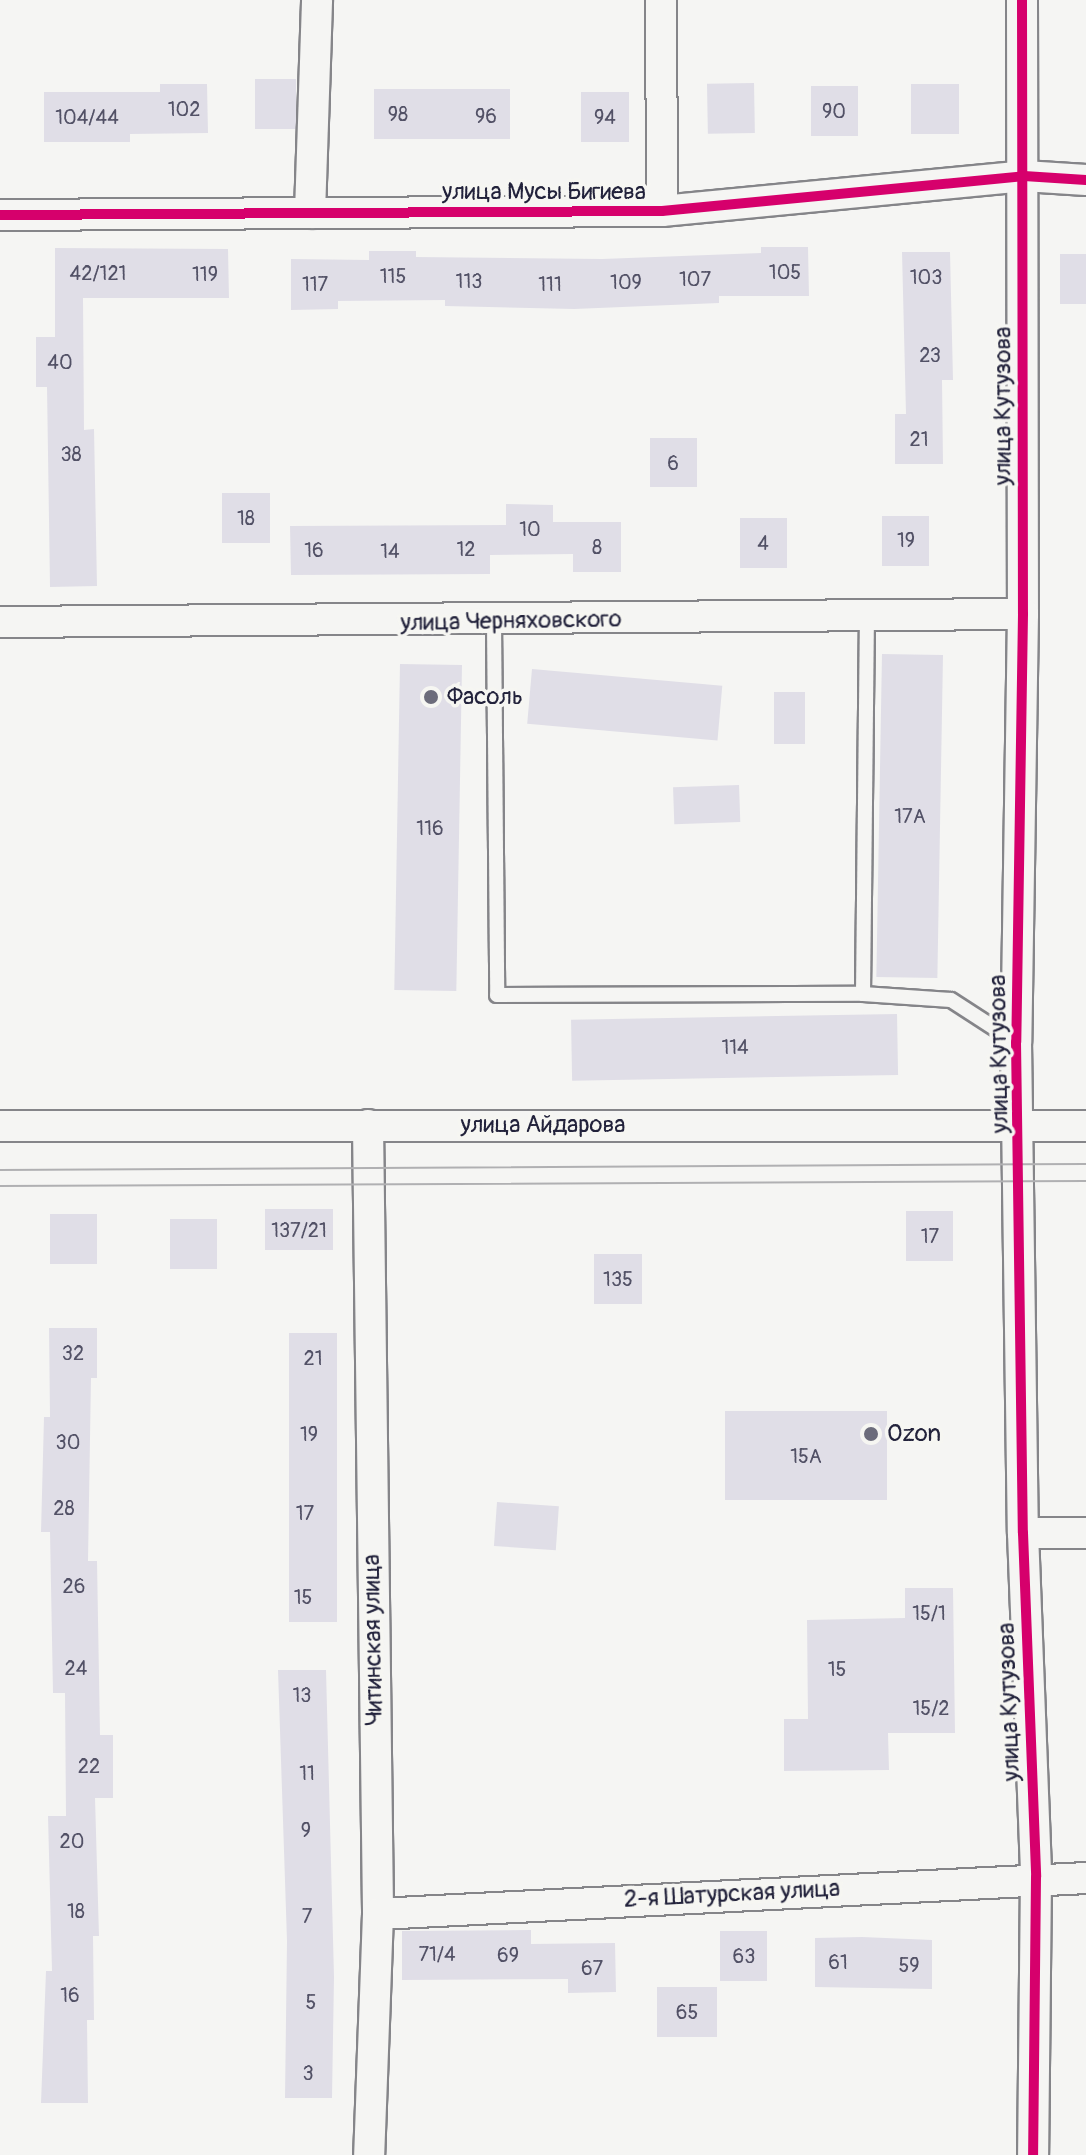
<!DOCTYPE html>
<meta charset="utf-8">
<style>
body{margin:0}
#map{position:relative;width:1086px;height:2155px;overflow:hidden;background:#f5f5f3;font-family:Pangolin,sans-serif}
div>[style]{position:absolute}
.building>*{inset:0;background:#e0dee7;transform-origin:0 0}
.roads{filter:drop-shadow(2px 0 #858589) drop-shadow(-2px 0 #858589) drop-shadow(0 2px #858589) drop-shadow(0 -2px #858589)}
.service>*{height:14px;margin:-7px;padding:0 7px;transform-origin:7px;border-radius:7px;background:#f5f5f3}
.minor>*{height:30px;margin:-15px;padding:0 15px;transform-origin:15px;border-radius:15px;background:#f5f5f3}
.tram>*{height:2px;margin:-1px;padding:0 1px;transform-origin:1px;border-radius:1px;background:#b0b0b2}
.cycleway>*{height:10px;margin:-5px;padding:0 5px;transform-origin:5px;border-radius:5px;background:#d6006c}
.dots>*{width:22px;height:22px;translate:-50% -50%;box-sizing:border-box;border:4px solid #f6f6f2;border-radius:50%}
span{translate:-50% -50%;white-space:nowrap;text-align:center;line-height:1.15;-webkit-text-stroke:7px #f6f6f2;paint-order:stroke}
.number-label{font-size:20px;color:#525166}
.number-label span{-webkit-text-stroke-width:0}
.street-label{font-size:24px;color:#22223b}
.poi-label{font-size:24px;color:#22223b}
.left{translate:0 -50%;text-align:left}
</style>
<div id="map">
<div class="building">
<div style="left:255px;top:79px;width:41px;height:50px"></div>
<div style="left:754px;top:83px;width:50px;height:47px;rotate:89deg"></div>
<div style="clip-path:polygon(160px 84px,207px 84px,208px 133px,130px 134px,130px 142px,44px 142px,44px 92px,160px 92px)"></div>
<div style="left:911px;top:84px;width:48px;height:50px"></div>
<div style="left:811px;top:86px;width:47px;height:50px"></div>
<div style="left:374px;top:89px;width:136px;height:50px"></div>
<div style="left:581px;top:92px;width:48px;height:50px"></div>
<div style="clip-path:polygon(761px 247px,808px 247px,809px 296px,719px 296px,719px 303px,574px 309px,445px 306px,445px 300px,338px 301px,338px 309px,291px 310px,291px 259px,369px 260px,369px 251px,416px 251px,416px 257px,602px 259px,761px 253px)"></div>
<div style="clip-path:polygon(55px 248px,228px 249px,229px 298px,83px 298px,84px 430px,94px 429px,97px 586px,50px 587px,47px 387px,36px 387px,36px 337px,55px 337px)"></div>
<div style="clip-path:polygon(902px 252px,950px 252px,953px 380px,942px 380px,943px 464px,895px 464px,895px 414px,906px 414px)"></div>
<div style="left:1060px;top:254px;width:26px;height:50px"></div>
<div style="left:650px;top:438px;width:47px;height:49px"></div>
<div style="left:222px;top:493px;width:48px;height:50px"></div>
<div style="clip-path:polygon(506px 504px,553px 505px,553px 522px,621px 522px,621px 572px,573px 572px,573px 554px,490px 555px,490px 574px,291px 575px,290px 526px,506px 525px)"></div>
<div style="left:882px;top:516px;width:47px;height:50px"></div>
<div style="left:740px;top:518px;width:47px;height:50px"></div>
<div style="left:882px;top:654px;width:61px;height:323px;rotate:1deg"></div>
<div style="left:400px;top:664px;width:62px;height:326px;rotate:1deg"></div>
<div style="left:532px;top:669px;width:191px;height:55px;rotate:5deg"></div>
<div style="left:774px;top:692px;width:31px;height:52px"></div>
<div style="left:739px;top:785px;width:37px;height:66px;rotate:88deg"></div>
<div style="left:897px;top:1014px;width:61px;height:326px;rotate:89deg"></div>
<div style="left:333px;top:1209px;width:41px;height:68px;rotate:90deg"></div>
<div style="left:906px;top:1211px;width:47px;height:50px"></div>
<div style="left:50px;top:1214px;width:47px;height:50px"></div>
<div style="left:170px;top:1219px;width:47px;height:50px"></div>
<div style="left:594px;top:1254px;width:48px;height:50px"></div>
<div style="clip-path:polygon(49px 1328px,97px 1328px,97px 1378px,91px 1378px,88px 1561px,97px 1561px,100px 1735px,113px 1735px,113px 1798px,95px 1798px,99px 1936px,93px 1936px,94px 2020px,87px 2020px,88px 2103px,41px 2103px,46px 1971px,52px 1971px,48px 1816px,66px 1816px,65px 1693px,53px 1693px,50px 1532px,41px 1532px,44px 1417px,50px 1417px)"></div>
<div style="left:289px;top:1333px;width:48px;height:289px"></div>
<div style="left:725px;top:1411px;width:162px;height:89px"></div>
<div style="left:497px;top:1502px;width:62px;height:44px;rotate:4deg"></div>
<div style="clip-path:polygon(905px 1588px,953px 1588px,955px 1733px,888px 1733px,889px 1770px,784px 1771px,784px 1719px,808px 1719px,807px 1620px,905px 1618px)"></div>
<div style="clip-path:polygon(278px 1670px,326px 1670px,334px 1977px,332px 2098px,285px 2098px,287px 1941px)"></div>
<div style="clip-path:polygon(531px 1930px,531px 1944px,615px 1943px,616px 1992px,568px 1993px,568px 1979px,402px 1980px,402px 1931px)"></div>
<div style="left:720px;top:1931px;width:47px;height:50px"></div>
<div style="clip-path:polygon(862px 1937px,932px 1940px,932px 1989px,815px 1987px,815px 1938px)"></div>
<div style="left:717px;top:1987px;width:50px;height:60px;rotate:90deg"></div>
</div>
<div class="roads">
<div class="service">
<div style="left:494px;top:622px;width:373px;rotate:89.5deg"></div>
<div style="left:497px;top:995px;width:366px;rotate:-0.2deg"></div>
<div style="left:863px;top:994px;width:88px;rotate:3.9deg"></div>
<div style="left:951px;top:1000px;width:77px;rotate:32.9deg"></div>
<div style="left:863px;top:994px;width:378px;rotate:-89.4deg"></div>
</div>
<div class="minor">
<div style="left:661px;top:0;width:211px;rotate:89.7deg"></div>
<div style="left:1022px;top:0;width:614px;rotate:89.91deg"></div>
<div style="left:1023px;top:614px;width:428px;rotate:90.9deg"></div>
<div style="left:1016px;top:1042px;width:491px;rotate:89.2deg"></div>
<div style="left:1023px;top:1533px;width:344px;rotate:87.8deg"></div>
<div style="left:1036px;top:1877px;width:278px;rotate:90.6deg"></div>
<div style="left:310px;top:213px;width:213px;rotate:-88.1deg"></div>
<div style="left:0;top:215px;width:662px;rotate:-0.35deg"></div>
<div style="left:662px;top:211px;width:364px;rotate:-5.5deg"></div>
<div style="left:1024px;top:176px;width:62px;rotate:3.7deg"></div>
<div style="left:0;top:622px;width:1023px;rotate:-0.45deg"></div>
<div style="left:368px;top:1125px;width:789px;rotate:89.27deg"></div>
<div style="left:378px;top:1914px;width:241px;rotate:92.1deg"></div>
<div style="left:0;top:1126px;width:1086px"></div>
<div style="left:1023px;top:1533px;width:63px"></div>
<div style="left:378px;top:1914px;width:709px;rotate:-2.91deg"></div>
</div>
</div>
<div class="tram">
<div style="left:0;top:1170px;width:1086px;rotate:-0.32deg"></div>
<div style="left:0;top:1186px;width:1086px;rotate:-0.26deg"></div>
</div>
<div class="cycleway">
<div style="left:1022px;top:0;width:614px;rotate:89.91deg"></div>
<div style="left:1023px;top:614px;width:428px;rotate:90.9deg"></div>
<div style="left:1016px;top:1042px;width:491px;rotate:89.2deg"></div>
<div style="left:1023px;top:1533px;width:344px;rotate:87.8deg"></div>
<div style="left:1036px;top:1877px;width:278px;rotate:90.6deg"></div>
<div style="left:0;top:215px;width:662px;rotate:-0.35deg"></div>
<div style="left:662px;top:211px;width:364px;rotate:-5.5deg"></div>
<div style="left:1024px;top:176px;width:62px;rotate:3.7deg"></div>
</div>
<div class="dots">
<div style="left:431px;top:697px;background:#6c6c7b"></div>
<div style="left:871px;top:1434px;background:#6c6c7b"></div>
</div>
<div class="number-label">
<span style="left:184px;top:109px">102</span>
<span style="left:834px;top:111px">90</span>
<span style="left:398px;top:114px">98</span>
<span style="left:486px;top:116px">96</span>
<span style="left:87px;top:117px">104/44</span>
<span style="left:605px;top:117px">94</span>
<span style="left:785px;top:272px">105</span>
<span style="left:98px;top:273px">42/121</span>
<span style="left:205px;top:274px">119</span>
<span style="left:393px;top:276px">115</span>
<span style="left:926px;top:277px">103</span>
<span style="left:695px;top:279px">107</span>
<span style="left:469px;top:281px">113</span>
<span style="left:626px;top:282px">109</span>
<span style="left:315px;top:284px">117</span>
<span style="left:550px;top:284px">111</span>
<span style="left:930px;top:355px">23</span>
<span style="left:60px;top:362px">40</span>
<span style="left:919px;top:439px">21</span>
<span style="left:71px;top:454px">38</span>
<span style="left:673px;top:463px">6</span>
<span style="left:246px;top:518px">18</span>
<span style="left:530px;top:529px">10</span>
<span style="left:906px;top:540px">19</span>
<span style="left:763px;top:543px">4</span>
<span style="left:597px;top:547px">8</span>
<span style="left:466px;top:549px">12</span>
<span style="left:314px;top:550px">16</span>
<span style="left:390px;top:551px">14</span>
<span style="left:910px;top:816px">17А</span>
<span style="left:430px;top:828px">116</span>
<span style="left:735px;top:1047px">114</span>
<span style="left:299px;top:1230px">137/21</span>
<span style="left:930px;top:1236px">17</span>
<span style="left:618px;top:1279px">135</span>
<span style="left:73px;top:1353px">32</span>
<span style="left:313px;top:1358px">21</span>
<span style="left:309px;top:1434px">19</span>
<span style="left:68px;top:1442px">30</span>
<span style="left:806px;top:1456px">15А</span>
<span style="left:64px;top:1508px">28</span>
<span style="left:305px;top:1513px">17</span>
<span style="left:74px;top:1586px">26</span>
<span style="left:303px;top:1597px">15</span>
<span style="left:929px;top:1613px">15/1</span>
<span style="left:76px;top:1668px">24</span>
<span style="left:837px;top:1669px">15</span>
<span style="left:302px;top:1695px">13</span>
<span style="left:931px;top:1708px">15/2</span>
<span style="left:89px;top:1766px">22</span>
<span style="left:307px;top:1773px">11</span>
<span style="left:306px;top:1830px">9</span>
<span style="left:72px;top:1841px">20</span>
<span style="left:76px;top:1911px">18</span>
<span style="left:307px;top:1916px">7</span>
<span style="left:437px;top:1954px">71/4</span>
<span style="left:508px;top:1955px">69</span>
<span style="left:744px;top:1956px">63</span>
<span style="left:838px;top:1962px">61</span>
<span style="left:909px;top:1965px">59</span>
<span style="left:592px;top:1968px">67</span>
<span style="left:70px;top:1995px">16</span>
<span style="left:311px;top:2002px">5</span>
<span style="left:687px;top:2012px">65</span>
<span style="left:308px;top:2073px">3</span>
</div>
<div class="street-label">
<span style="left:544px;top:192px">улица Мусы Бигиева</span>
<span style="left:1003px;top:406px;rotate:-90deg">улица Кутузова</span>
<span style="left:511px;top:621px;rotate:-1deg">улица Черняховского</span>
<span style="left:999px;top:1054px;rotate:-91deg">улица Кутузова</span>
<span style="left:543px;top:1125px">улица Айдарова</span>
<span style="left:373px;top:1640px;rotate:-91deg">Читинская улица</span>
<span style="left:1009px;top:1702px;rotate:-92deg">улица Кутузова</span>
<span style="left:732px;top:1894px;rotate:-3deg">2-я Шатурская улица</span>
</div>
<div class="poi-label">
<span class="left" style="left:447px;top:697px">Фасоль</span>
<span class="left" style="left:887px;top:1434px">Ozon</span>
</div>
</div>
